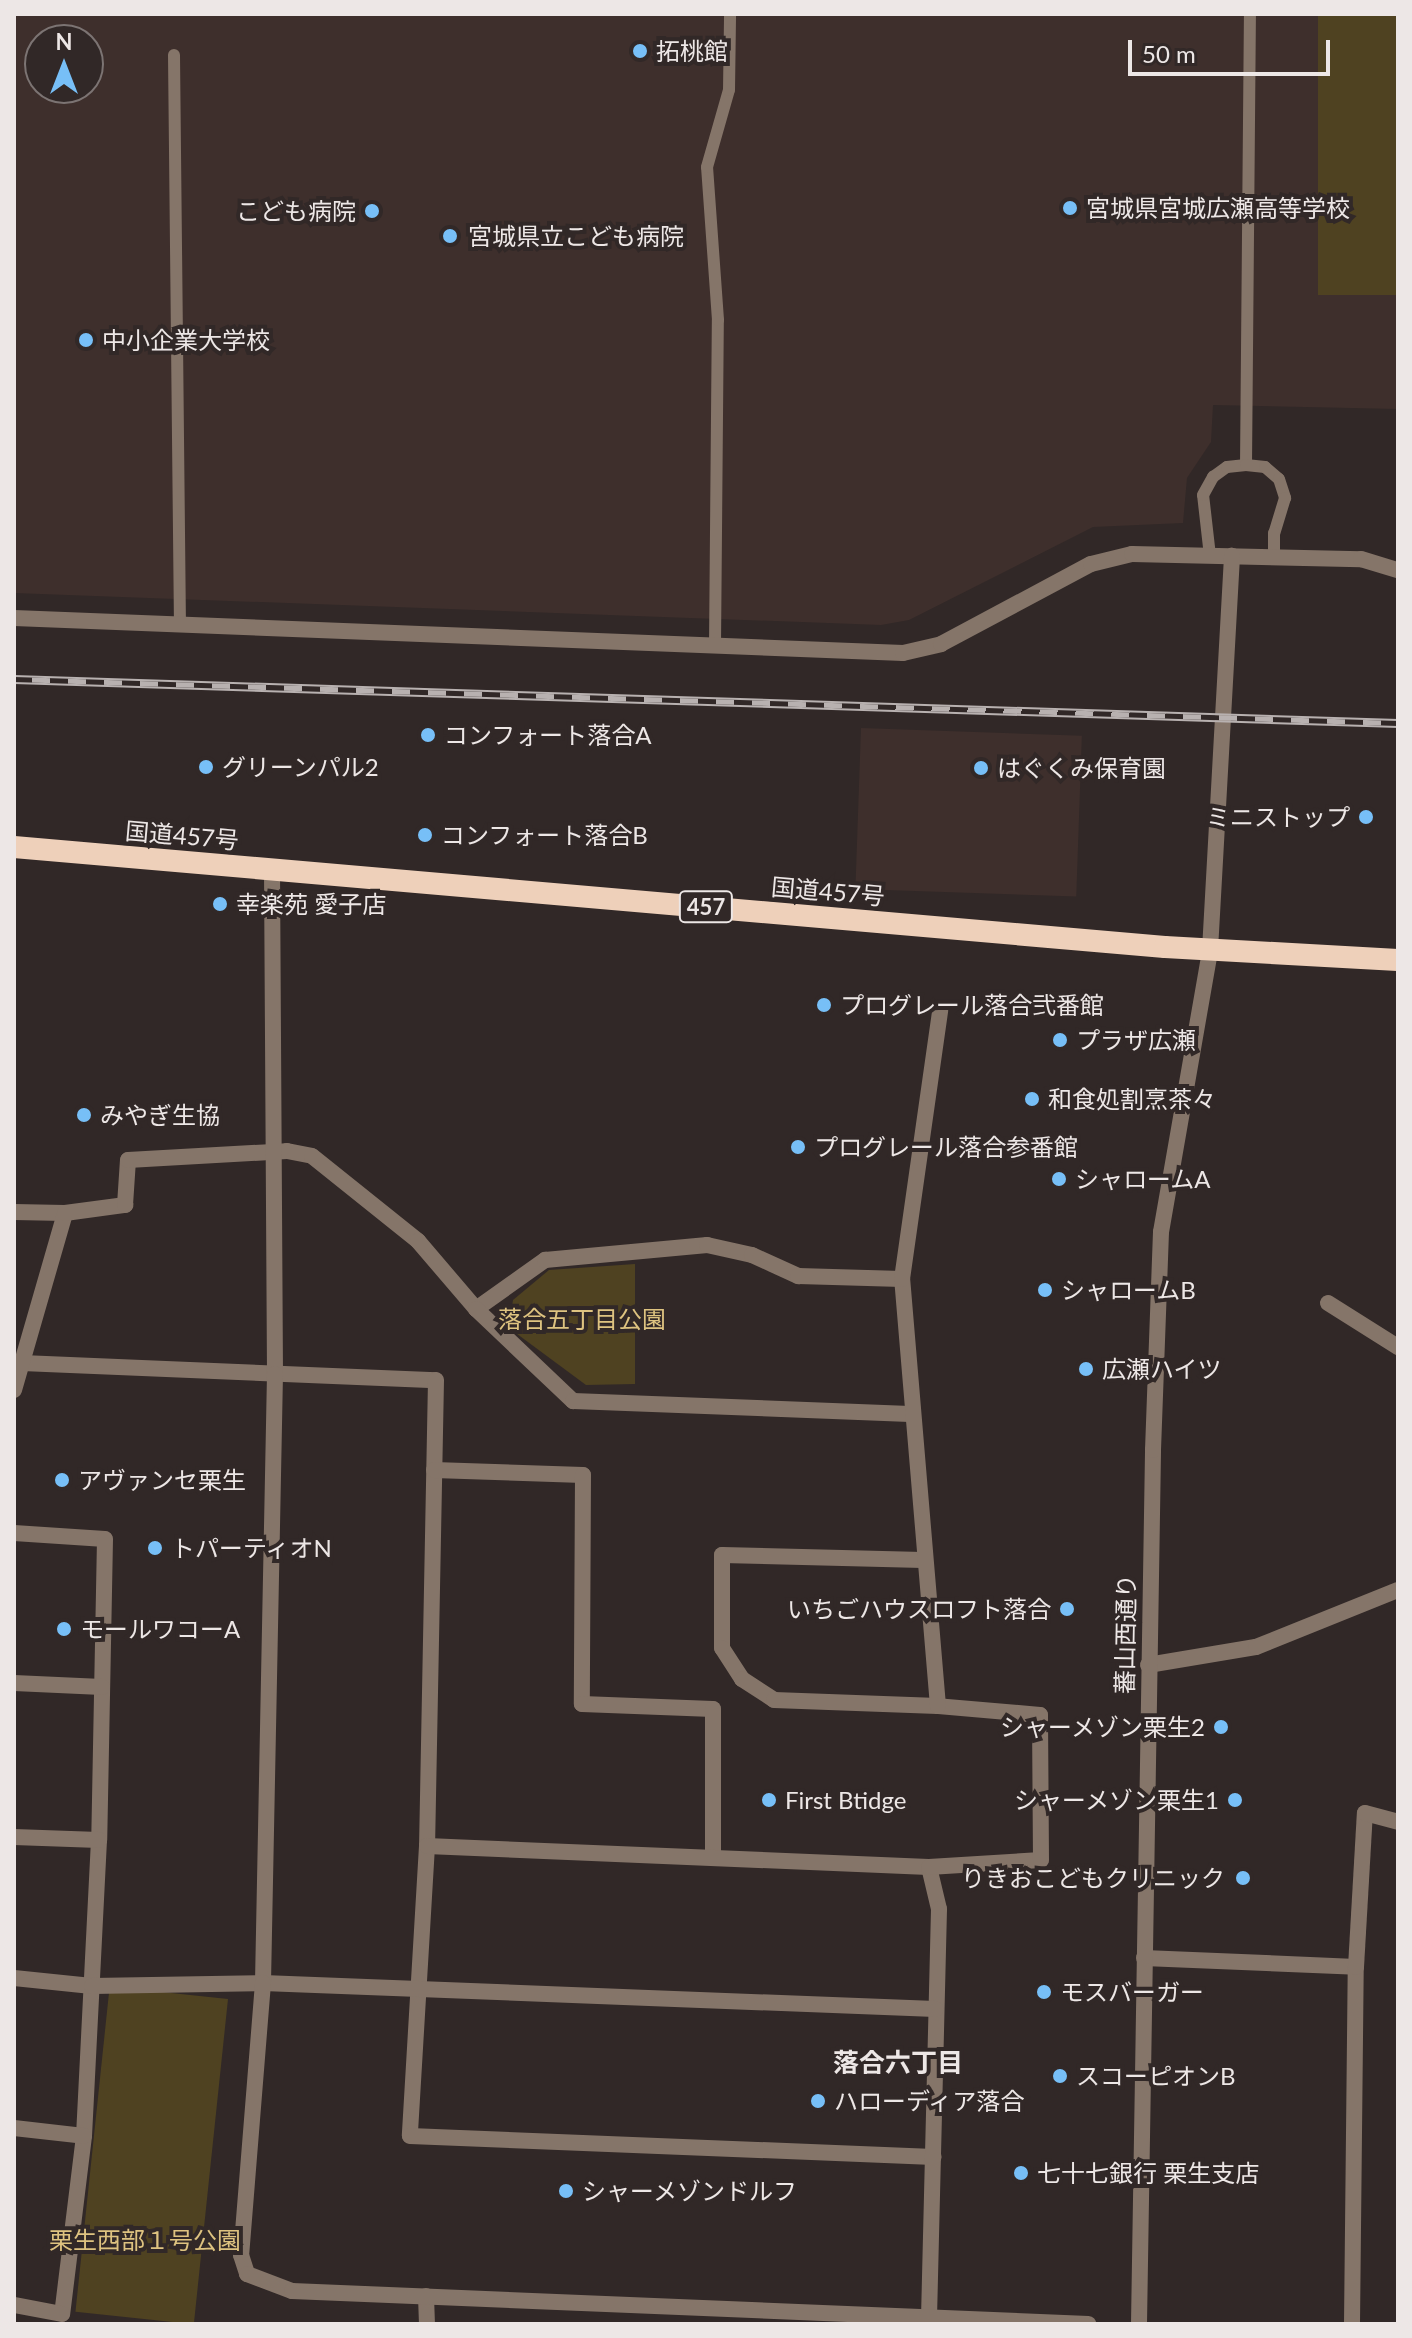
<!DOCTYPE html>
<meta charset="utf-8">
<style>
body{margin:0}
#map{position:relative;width:1412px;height:2338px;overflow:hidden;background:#312827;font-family:Lato,"Noto Sans JP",sans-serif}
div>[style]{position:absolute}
.built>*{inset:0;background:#3e2f2c;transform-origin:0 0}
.green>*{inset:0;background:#4f4221;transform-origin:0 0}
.service>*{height:12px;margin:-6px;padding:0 6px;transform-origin:6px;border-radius:6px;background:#857569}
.minor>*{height:16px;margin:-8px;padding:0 8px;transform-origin:8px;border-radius:8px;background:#857569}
.tertiary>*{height:16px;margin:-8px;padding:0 8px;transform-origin:8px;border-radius:8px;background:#857569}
.trunk>*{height:22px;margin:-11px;padding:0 11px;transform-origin:11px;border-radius:11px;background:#eed0ba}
.rail>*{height:9px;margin-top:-4.5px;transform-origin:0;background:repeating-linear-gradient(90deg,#312827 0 18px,#b8b1b0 0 36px);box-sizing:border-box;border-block:2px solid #b8b1b0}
.dots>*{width:22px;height:22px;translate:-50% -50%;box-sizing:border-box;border:4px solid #312827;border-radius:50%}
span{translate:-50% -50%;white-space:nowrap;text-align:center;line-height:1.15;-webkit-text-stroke:8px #312827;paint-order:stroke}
.shield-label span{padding:2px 6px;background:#312827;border:2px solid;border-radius:6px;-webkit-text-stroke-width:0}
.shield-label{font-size:22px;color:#ede7e6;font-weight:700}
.poi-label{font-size:24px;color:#ede7e6}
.left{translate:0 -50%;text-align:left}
.right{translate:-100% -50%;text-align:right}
.street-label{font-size:24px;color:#ede7e6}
.park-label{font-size:24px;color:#dec380}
.neighbourhood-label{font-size:26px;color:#ede7e6;font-weight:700}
.frame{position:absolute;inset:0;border:16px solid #ede7e6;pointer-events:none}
.north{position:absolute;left:24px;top:24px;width:80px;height:80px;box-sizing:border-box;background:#312827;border:2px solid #7c7473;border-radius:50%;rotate:0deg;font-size:22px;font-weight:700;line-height:32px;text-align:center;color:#ede7e6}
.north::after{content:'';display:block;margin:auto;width:28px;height:36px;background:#77bff7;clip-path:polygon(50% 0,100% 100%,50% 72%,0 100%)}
.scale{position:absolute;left:1128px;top:40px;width:202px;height:36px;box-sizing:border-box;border:4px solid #ede7e6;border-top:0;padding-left:10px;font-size:24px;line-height:28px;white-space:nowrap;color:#ede7e6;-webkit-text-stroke:6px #312827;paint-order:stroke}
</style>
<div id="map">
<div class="built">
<div style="clip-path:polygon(evenodd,14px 14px,1398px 14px,1398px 409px,1213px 405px,1211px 442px,1187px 478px,1183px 523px,1093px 527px,909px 620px,881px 625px,14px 593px,14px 14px,40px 40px,88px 40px,88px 88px,40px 88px,40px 40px)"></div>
<div style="left:861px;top:728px;width:221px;height:161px;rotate:2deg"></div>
</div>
<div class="green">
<div style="left:1318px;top:14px;width:80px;height:281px"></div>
<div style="clip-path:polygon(635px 1264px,635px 1384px,586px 1385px,509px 1328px,513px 1300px,549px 1270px)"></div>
<div style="left:228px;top:1999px;width:327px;height:119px;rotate:96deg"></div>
</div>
<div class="service">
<div style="left:174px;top:55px;width:570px;rotate:89.4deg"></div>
<div style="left:1246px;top:465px;width:451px;rotate:-89.5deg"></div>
<div style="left:1210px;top:556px;width:61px;rotate:-96.5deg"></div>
<div style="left:1203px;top:495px;width:21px;rotate:-61deg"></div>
<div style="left:1213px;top:477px;width:17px;rotate:-36deg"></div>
<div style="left:1227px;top:467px;width:19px;rotate:-6deg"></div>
<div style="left:1246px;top:465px;width:19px;rotate:6deg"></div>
<div style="left:1265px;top:467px;width:18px;rotate:41deg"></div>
<div style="left:1279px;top:479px;width:20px;rotate:72deg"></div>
<div style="left:1285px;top:498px;width:37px;rotate:107deg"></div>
<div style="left:1274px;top:533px;width:24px;rotate:90deg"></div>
<div style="left:715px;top:646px;width:326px;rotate:-89.5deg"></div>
<div style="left:718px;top:320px;width:153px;rotate:-94.1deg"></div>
<div style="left:707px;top:167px;width:80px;rotate:-74.1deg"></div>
<div style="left:729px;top:90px;width:76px;rotate:-89.2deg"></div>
</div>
<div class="minor">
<div style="left:14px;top:1212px;width:51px;rotate:1.1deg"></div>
<div style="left:1328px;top:1303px;width:83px;rotate:32.2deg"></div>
<div style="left:476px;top:1309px;width:85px;rotate:-35.4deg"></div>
<div style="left:545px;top:1260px;width:163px;rotate:-5.3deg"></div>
<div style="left:707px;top:1245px;width:46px;rotate:12.5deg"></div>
<div style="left:752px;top:1255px;width:51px;rotate:24.5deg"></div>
<div style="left:798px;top:1276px;width:104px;rotate:1.7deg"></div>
<div style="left:22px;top:1363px;width:414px;rotate:2.4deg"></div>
<div style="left:436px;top:1380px;width:466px;rotate:91.1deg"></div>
<div style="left:427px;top:1846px;width:290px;rotate:93.4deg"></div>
<div style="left:410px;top:2136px;width:524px;rotate:2.29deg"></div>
<div style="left:14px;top:1390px;width:184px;rotate:-73.9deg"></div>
<div style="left:65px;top:1213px;width:61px;rotate:-7.6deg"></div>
<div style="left:125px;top:1205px;width:45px;rotate:-86.2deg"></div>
<div style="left:128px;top:1160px;width:159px;rotate:-3.2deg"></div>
<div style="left:287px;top:1151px;width:25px;rotate:11deg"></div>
<div style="left:312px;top:1156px;width:136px;rotate:38.7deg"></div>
<div style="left:418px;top:1241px;width:89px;rotate:49.5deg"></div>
<div style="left:476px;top:1309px;width:134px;rotate:43.5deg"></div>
<div style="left:573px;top:1401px;width:337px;rotate:2.2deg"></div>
<div style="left:434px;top:1470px;width:149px;rotate:1.9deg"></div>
<div style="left:583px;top:1475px;width:229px;rotate:90.3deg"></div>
<div style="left:582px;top:1704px;width:131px;rotate:2.2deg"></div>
<div style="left:713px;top:1709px;width:148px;rotate:90deg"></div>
<div style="left:14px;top:1533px;width:91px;rotate:3.8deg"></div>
<div style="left:105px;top:1539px;width:301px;rotate:91.1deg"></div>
<div style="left:99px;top:1840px;width:296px;rotate:92.9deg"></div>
<div style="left:84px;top:2136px;width:179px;rotate:97deg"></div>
<div style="left:62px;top:2314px;width:49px;rotate:-169.4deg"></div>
<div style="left:923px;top:1560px;width:201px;rotate:-178.6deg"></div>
<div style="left:722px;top:1555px;width:93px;rotate:90deg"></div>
<div style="left:722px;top:1648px;width:37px;rotate:57deg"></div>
<div style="left:742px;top:1679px;width:38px;rotate:33deg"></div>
<div style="left:774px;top:1700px;width:164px;rotate:2.1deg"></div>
<div style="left:1148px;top:1665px;width:109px;rotate:-9.5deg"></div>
<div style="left:1256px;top:1647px;width:153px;rotate:-21.9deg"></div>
<div style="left:14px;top:1683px;width:88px;rotate:2.6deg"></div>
<div style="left:14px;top:1837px;width:85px;rotate:2deg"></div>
<div style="left:427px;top:1846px;width:502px;rotate:2.4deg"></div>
<div style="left:929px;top:1867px;width:43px;rotate:76.6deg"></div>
<div style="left:939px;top:1909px;width:415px;rotate:91.4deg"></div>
<div style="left:929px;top:1867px;width:112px;rotate:-3.6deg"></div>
<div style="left:1041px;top:1860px;width:145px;rotate:-90.4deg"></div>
<div style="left:1040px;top:1715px;width:102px;rotate:-175deg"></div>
<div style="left:938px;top:1706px;width:429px;rotate:-94.8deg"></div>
<div style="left:902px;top:1279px;width:271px;rotate:-81.9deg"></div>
<div style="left:1144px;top:1958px;width:212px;rotate:2.4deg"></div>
<div style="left:14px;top:1978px;width:78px;rotate:5.9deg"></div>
<div style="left:92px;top:1986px;width:171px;rotate:-1deg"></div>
<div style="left:263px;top:1983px;width:673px;rotate:2.22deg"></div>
<div style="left:14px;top:2128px;width:70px;rotate:6.5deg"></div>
<div style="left:426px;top:2296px;width:28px;rotate:88deg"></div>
<div style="left:1352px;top:2324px;width:357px;rotate:-89.4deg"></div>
<div style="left:1356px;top:1967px;width:154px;rotate:-86.7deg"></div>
<div style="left:1365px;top:1813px;width:34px;rotate:15deg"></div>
</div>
<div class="tertiary">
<div style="left:14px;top:618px;width:890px;rotate:2.25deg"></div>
<div style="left:903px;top:653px;width:39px;rotate:-13deg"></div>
<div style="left:941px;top:644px;width:170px;rotate:-28.1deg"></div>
<div style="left:1091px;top:564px;width:42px;rotate:-13.7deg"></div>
<div style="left:1132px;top:554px;width:229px;rotate:1.3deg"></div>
<div style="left:1361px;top:559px;width:39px;rotate:17deg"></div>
<div style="left:272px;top:869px;width:505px;rotate:89.66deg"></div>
<div style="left:275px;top:1374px;width:609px;rotate:91.13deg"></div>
<div style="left:263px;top:1983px;width:273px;rotate:94.6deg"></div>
<div style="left:241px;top:2255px;width:20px;rotate:72deg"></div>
<div style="left:247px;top:2274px;width:48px;rotate:20.7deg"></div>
<div style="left:292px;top:2291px;width:797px;rotate:2.37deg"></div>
<div style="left:1139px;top:2324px;width:874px;rotate:-89.08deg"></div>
<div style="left:1153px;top:1450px;width:218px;rotate:-87.9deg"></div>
<div style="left:1161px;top:1232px;width:286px;rotate:-80.1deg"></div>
<div style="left:1210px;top:950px;width:395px;rotate:-86.8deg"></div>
</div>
<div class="trunk">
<div style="left:14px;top:847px;width:1155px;rotate:4.97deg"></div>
<div style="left:1165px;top:947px;width:233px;rotate:3.2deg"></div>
</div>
<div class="rail">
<div style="left:14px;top:679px;width:1385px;rotate:1.82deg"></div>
</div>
<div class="dots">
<div style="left:640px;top:51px;background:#77bff7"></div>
<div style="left:1070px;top:208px;background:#77bff7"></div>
<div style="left:372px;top:211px;background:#77bff7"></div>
<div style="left:450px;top:236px;background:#77bff7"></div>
<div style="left:86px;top:340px;background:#77bff7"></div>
<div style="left:428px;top:735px;background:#77bff7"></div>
<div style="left:206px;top:767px;background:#77bff7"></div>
<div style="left:981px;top:768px;background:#77bff7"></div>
<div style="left:1366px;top:817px;background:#77bff7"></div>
<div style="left:425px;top:835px;background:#77bff7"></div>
<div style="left:220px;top:904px;background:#77bff7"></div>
<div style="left:824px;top:1005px;background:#77bff7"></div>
<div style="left:1060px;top:1040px;background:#77bff7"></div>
<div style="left:1032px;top:1099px;background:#77bff7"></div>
<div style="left:84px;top:1115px;background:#77bff7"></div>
<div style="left:798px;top:1147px;background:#77bff7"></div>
<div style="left:1059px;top:1179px;background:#77bff7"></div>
<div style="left:1045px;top:1290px;background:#77bff7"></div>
<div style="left:1086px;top:1369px;background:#77bff7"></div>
<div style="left:62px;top:1480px;background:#77bff7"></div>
<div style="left:155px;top:1548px;background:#77bff7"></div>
<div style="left:1067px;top:1609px;background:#77bff7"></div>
<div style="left:64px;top:1629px;background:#77bff7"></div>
<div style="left:1221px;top:1727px;background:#77bff7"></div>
<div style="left:769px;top:1800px;background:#77bff7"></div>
<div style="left:1235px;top:1800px;background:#77bff7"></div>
<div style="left:1243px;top:1878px;background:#77bff7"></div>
<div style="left:1044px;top:1992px;background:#77bff7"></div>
<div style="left:1060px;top:2076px;background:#77bff7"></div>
<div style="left:818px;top:2101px;background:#77bff7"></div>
<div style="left:1021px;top:2173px;background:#77bff7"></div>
<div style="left:566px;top:2191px;background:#77bff7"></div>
</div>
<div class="shield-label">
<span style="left:706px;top:907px">457</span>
</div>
<div class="poi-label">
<span class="left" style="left:656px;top:51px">拓桃館</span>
<span class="left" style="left:1086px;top:208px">宮城県宮城広瀬高等学校</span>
<span class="right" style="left:356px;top:211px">こども病院</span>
<span class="left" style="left:468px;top:236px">宮城県立こども病院</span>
<span class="left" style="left:102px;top:340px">中小企業大学校</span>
<span class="left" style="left:444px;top:735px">コンフォート落合A</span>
<span class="left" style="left:222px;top:767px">グリーンパル2</span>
<span class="left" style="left:997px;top:768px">はぐくみ保育園</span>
<span class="right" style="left:1350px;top:817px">ミニストップ</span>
<span class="left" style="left:441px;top:835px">コンフォート落合B</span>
<span class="left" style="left:236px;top:904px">幸楽苑 愛子店</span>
<span class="left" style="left:840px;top:1005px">プログレール落合弐番館</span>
<span class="left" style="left:1076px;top:1040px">プラザ広瀬</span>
<span class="left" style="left:1048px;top:1099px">和食処割烹茶々</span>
<span class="left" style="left:100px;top:1115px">みやぎ生協</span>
<span class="left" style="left:814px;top:1147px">プログレール落合参番館</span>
<span class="left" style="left:1075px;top:1179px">シャロームA</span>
<span class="left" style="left:1061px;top:1290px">シャロームB</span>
<span class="left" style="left:1102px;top:1369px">広瀬ハイツ</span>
<span class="left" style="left:78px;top:1480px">アヴァンセ栗生</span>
<span class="left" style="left:171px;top:1548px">トパーティオN</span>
<span class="right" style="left:1051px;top:1609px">いちごハウスロフト落合</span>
<span class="left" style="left:80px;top:1629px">モールワコーA</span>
<span class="right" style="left:1205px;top:1727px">シャーメゾン栗生2</span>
<span class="left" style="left:785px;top:1800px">First Btidge</span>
<span class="right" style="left:1219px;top:1800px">シャーメゾン栗生1</span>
<span class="right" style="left:1225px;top:1878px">りきおこどもクリニック</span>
<span class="left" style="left:1060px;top:1992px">モスバーガー</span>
<span class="left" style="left:1076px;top:2076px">スコーピオンB</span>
<span class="left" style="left:834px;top:2101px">ハローディア落合</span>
<span class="left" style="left:1037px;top:2173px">七十七銀行 栗生支店</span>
<span class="left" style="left:582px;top:2191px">シャーメゾンドルフ</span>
</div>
<div class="street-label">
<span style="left:182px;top:835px;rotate:5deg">国道457号</span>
<span style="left:828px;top:891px;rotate:5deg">国道457号</span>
<span style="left:1125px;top:1634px;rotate:-89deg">蕃山西通り</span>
</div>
<div class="park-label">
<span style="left:582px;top:1319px">落合五丁目公園</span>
<span style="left:145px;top:2240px">栗生西部１号公園</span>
</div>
<div class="neighbourhood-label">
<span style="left:898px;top:2063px">落合六丁目</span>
</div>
<div class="frame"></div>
<div class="north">N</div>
<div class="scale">50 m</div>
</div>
